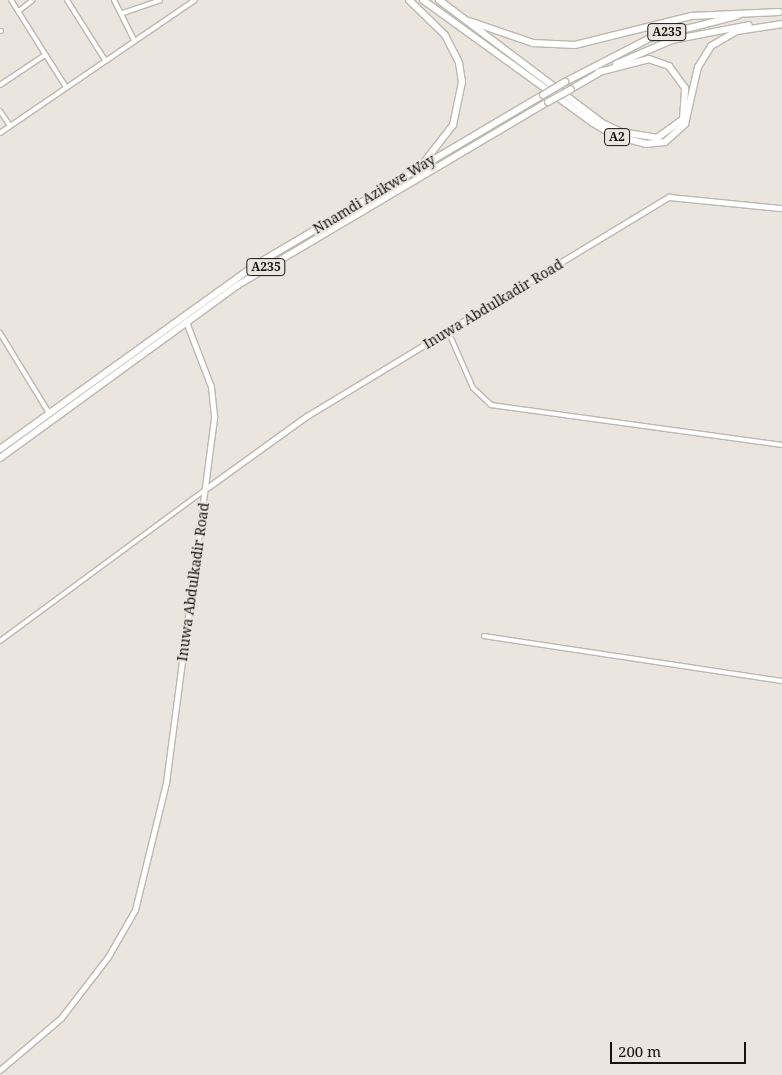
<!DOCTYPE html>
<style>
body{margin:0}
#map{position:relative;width:782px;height:1075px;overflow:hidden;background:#ebe5df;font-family:"Noto Serif",serif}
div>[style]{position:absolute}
.roads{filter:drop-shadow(1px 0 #bcb7b1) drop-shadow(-1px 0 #bcb7b1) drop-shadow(0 1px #bcb7b1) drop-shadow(0 -1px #bcb7b1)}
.minor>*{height:4px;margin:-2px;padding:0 2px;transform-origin:2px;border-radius:2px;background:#fff}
.tertiary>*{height:4.5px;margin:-2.25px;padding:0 2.25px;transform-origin:2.25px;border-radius:2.25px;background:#fff}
.trunk>*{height:6px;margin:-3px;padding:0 3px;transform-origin:3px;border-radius:3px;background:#fff}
.bridges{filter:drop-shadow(1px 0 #bcb7b1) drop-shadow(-1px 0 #bcb7b1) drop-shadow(0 1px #bcb7b1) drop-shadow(0 -1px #bcb7b1)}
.trunk-bridge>*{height:6px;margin:-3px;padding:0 3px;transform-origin:3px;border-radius:3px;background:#fff}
span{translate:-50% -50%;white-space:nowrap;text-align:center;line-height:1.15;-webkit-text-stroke:4.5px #ebe5df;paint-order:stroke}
.shield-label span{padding:1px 4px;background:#ebe5df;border:1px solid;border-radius:4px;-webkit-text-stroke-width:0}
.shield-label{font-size:12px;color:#151311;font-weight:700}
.street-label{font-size:14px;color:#151311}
.scale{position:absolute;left:610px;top:1042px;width:136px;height:22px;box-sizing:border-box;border:2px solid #151311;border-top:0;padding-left:6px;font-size:15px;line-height:18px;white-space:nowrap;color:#151311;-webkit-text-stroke:4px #ebe5df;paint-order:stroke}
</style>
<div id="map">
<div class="roads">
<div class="minor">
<div style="left:11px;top:0;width:103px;rotate:57.7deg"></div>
<div style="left:67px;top:0;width:71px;rotate:57.7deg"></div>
<div style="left:114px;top:0;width:45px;rotate:63.4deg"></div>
<div style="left:20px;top:10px;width:16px;rotate:-38deg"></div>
<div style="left:123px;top:13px;width:39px;rotate:-19deg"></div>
<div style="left:0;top:31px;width:1px"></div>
<div style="left:0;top:85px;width:54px;rotate:-33.7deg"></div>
<div style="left:0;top:111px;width:18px;rotate:56deg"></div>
<div style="left:0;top:133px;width:236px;rotate:-34.3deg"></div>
<div style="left:448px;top:331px;width:62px;rotate:66.3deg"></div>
<div style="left:473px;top:388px;width:25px;rotate:43deg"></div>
<div style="left:491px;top:405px;width:294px;rotate:7.8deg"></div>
<div style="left:0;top:333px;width:94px;rotate:58.5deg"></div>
<div style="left:484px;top:636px;width:301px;rotate:8.6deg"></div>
<div style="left:0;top:641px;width:255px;rotate:-36.4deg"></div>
</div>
<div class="tertiary">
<div style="left:207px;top:488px;width:123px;rotate:-35.8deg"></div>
<div style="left:307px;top:416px;width:423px;rotate:-31.2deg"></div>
<div style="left:669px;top:197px;width:114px;rotate:5.6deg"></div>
<div style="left:0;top:1070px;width:80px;rotate:-40.4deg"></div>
<div style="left:61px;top:1018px;width:77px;rotate:-52.4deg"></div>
<div style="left:108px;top:957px;width:54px;rotate:-60.1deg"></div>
<div style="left:135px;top:910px;width:131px;rotate:-76.3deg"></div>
<div style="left:166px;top:783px;width:370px;rotate:-82.5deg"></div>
<div style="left:214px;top:416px;width:29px;rotate:-96deg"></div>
<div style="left:211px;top:387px;width:70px;rotate:-111deg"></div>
</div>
<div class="trunk">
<div style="left:409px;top:0;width:50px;rotate:44.2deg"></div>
<div style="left:445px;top:35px;width:31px;rotate:63deg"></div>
<div style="left:459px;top:63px;width:19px;rotate:81deg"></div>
<div style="left:462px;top:82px;width:44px;rotate:101.8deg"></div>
<div style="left:453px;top:125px;width:46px;rotate:127.9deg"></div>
<div style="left:423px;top:0;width:210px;rotate:35.9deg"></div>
<div style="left:593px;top:123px;width:26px;rotate:31deg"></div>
<div style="left:615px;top:136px;width:32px;rotate:14deg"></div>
<div style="left:646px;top:144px;width:19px;rotate:-6deg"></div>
<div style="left:665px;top:142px;width:27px;rotate:-42deg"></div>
<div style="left:685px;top:124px;width:58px;rotate:-77.2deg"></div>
<div style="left:698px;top:67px;width:25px;rotate:-58deg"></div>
<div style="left:711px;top:46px;width:30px;rotate:-30deg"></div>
<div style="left:737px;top:31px;width:46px;rotate:-8.8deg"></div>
<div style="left:439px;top:0;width:204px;rotate:37deg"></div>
<div style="left:602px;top:123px;width:21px;rotate:25deg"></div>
<div style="left:621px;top:132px;width:36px;rotate:9deg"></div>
<div style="left:657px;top:138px;width:32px;rotate:-36deg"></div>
<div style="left:683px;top:119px;width:31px;rotate:-86deg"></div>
<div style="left:685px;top:88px;width:27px;rotate:-126deg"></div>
<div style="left:669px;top:66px;width:21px;rotate:-161deg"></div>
<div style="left:649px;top:59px;width:52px;rotate:165.4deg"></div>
<div style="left:469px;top:21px;width:68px;rotate:19deg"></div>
<div style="left:533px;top:43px;width:42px;rotate:2.7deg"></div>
<div style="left:575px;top:45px;width:120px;rotate:-14deg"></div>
<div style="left:691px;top:16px;width:88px;rotate:-2.6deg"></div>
<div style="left:616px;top:64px;width:61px;rotate:-23.2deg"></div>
<div style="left:672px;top:40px;width:78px;rotate:-11deg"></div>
<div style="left:565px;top:82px;width:96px;rotate:-27.4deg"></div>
<div style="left:650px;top:38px;width:90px;rotate:-14.2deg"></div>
<div style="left:571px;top:89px;width:36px;rotate:-30deg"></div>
<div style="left:0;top:449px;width:311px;rotate:-35.8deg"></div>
<div style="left:252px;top:267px;width:338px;rotate:-30.6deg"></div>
<div style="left:0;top:458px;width:294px;rotate:-36deg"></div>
<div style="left:238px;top:285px;width:360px;rotate:-30.6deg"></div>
</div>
</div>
<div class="bridges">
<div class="trunk-bridge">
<div style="left:543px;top:95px;width:26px;rotate:-31deg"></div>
<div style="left:548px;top:102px;width:26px;rotate:-29deg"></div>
</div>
</div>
<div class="shield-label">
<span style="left:667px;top:32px">A235</span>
<span style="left:617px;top:137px">A2</span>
<span style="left:266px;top:267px">A235</span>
</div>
<div class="street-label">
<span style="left:374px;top:194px;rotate:-31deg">Nnamdi Azikwe Way</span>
<span style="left:493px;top:304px;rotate:-31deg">Inuwa Abdulkadir Road</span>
<span style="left:193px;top:582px;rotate:-82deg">Inuwa Abdulkadir Road</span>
</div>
<div class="scale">200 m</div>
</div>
